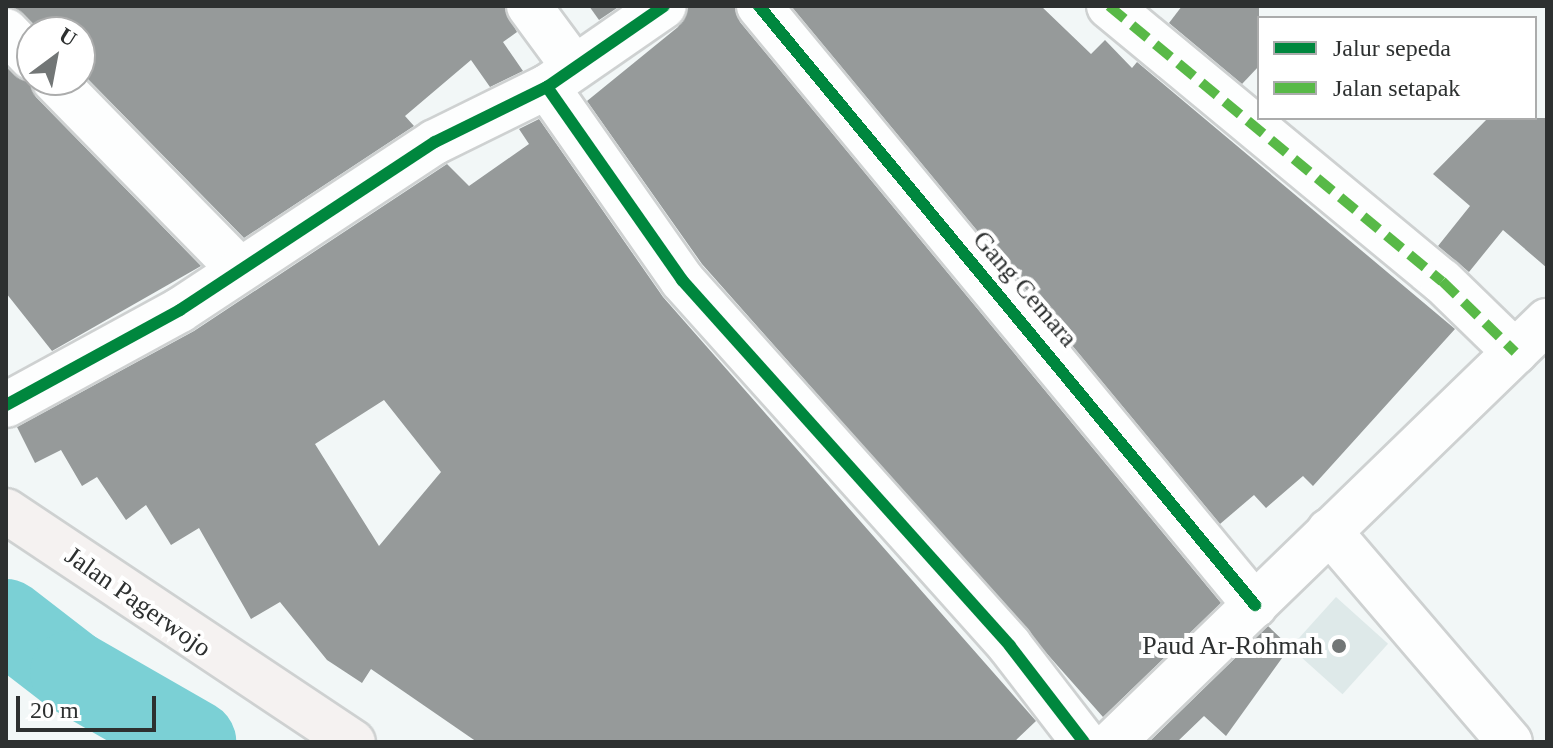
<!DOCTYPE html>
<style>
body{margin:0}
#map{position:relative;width:1553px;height:748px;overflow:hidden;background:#f2f7f7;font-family:"Times New Roman",serif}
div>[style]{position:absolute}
.built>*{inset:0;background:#dee9e9;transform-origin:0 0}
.river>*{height:84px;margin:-42px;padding:0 42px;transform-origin:42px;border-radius:42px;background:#7bd0d5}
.building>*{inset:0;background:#969a9a}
.roads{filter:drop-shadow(2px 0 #ced1d1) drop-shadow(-2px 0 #ced1d1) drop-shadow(0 2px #ced1d1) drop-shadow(0 -2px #ced1d1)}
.minor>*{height:44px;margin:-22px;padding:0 22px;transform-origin:22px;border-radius:22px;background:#fdfefe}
.major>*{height:44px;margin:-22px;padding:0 22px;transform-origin:22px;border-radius:22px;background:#f5f2f1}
.quiet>*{height:10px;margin-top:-5px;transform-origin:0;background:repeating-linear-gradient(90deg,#58b947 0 20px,transparent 0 30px)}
.cycleway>*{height:12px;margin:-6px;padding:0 6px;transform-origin:6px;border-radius:6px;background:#00873e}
.dots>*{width:22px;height:22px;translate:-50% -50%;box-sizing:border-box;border:4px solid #fff;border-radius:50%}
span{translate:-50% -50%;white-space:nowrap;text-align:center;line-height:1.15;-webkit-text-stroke:8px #fff;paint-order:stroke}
.street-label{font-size:26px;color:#2d3030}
.poi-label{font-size:26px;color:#2d3030}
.right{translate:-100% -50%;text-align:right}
.frame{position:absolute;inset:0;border:8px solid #2d3030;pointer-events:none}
.legend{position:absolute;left:1257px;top:16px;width:280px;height:104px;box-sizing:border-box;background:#fff;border:2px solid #abacac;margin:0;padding:10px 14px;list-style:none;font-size:24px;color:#2d3030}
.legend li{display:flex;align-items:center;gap:16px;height:40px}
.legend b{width:40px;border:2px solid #abacac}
.north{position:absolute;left:16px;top:16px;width:80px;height:80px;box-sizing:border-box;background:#fff;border:2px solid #abacac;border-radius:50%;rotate:32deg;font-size:22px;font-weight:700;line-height:32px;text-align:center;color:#2d3030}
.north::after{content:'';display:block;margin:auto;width:28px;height:36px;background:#727676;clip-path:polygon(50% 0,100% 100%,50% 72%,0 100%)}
.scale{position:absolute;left:16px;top:696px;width:140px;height:36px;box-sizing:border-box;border:4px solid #2d3030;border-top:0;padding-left:10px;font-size:24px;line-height:28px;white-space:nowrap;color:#2d3030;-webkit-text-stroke:6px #fff;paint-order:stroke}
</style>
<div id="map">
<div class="built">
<div style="left:1336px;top:597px;width:70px;height:68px;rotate:42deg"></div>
</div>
<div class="river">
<div style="left:6px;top:621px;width:83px;rotate:37.7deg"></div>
<div style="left:72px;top:672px;width:141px;rotate:29.8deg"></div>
</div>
<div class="building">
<div style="clip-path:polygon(6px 6px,504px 6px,517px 32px,503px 42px,523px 71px,490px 87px,471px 60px,405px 116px,414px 126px,244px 238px,80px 71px,80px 32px,42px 32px)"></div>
<div style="clip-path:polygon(589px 6px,620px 6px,599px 20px)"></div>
<div style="clip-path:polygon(689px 6px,735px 6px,740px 22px,1221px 603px,1103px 717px,702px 264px,587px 101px,678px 27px)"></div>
<div style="clip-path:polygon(791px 6px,1041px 6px,1091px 54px,1105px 40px,1132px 68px,1137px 62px,1455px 329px,1313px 486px,1303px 476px,1266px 508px,1254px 495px,1220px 524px)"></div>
<div style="clip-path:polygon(1182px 6px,1259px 6px,1259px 66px,1242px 84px,1169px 23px)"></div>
<div style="clip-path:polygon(6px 67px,30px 82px,36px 97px,201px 266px,52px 351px,6px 293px)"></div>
<div style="clip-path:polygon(1488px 118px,1547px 118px,1547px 268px,1503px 230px,1469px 272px,1438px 246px,1470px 206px,1433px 174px)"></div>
<div style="clip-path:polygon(evenodd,539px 119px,663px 297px,1036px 721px,1014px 742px,477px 742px,371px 669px,362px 683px,327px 660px,280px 602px,251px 619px,199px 528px,171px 545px,146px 505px,126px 520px,97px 477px,82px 486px,61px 450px,35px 463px,17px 427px,194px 331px,447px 164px,469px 186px,529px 144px,519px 129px,539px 119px,384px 400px,441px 472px,379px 546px,315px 444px,384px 400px)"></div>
<div style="clip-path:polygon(1268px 626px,1290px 647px,1226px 736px,1204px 716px,1177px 742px,1149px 742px)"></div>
</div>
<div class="roads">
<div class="minor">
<div style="left:529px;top:6px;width:76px;rotate:53.6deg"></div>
<div style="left:759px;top:6px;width:778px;rotate:50.37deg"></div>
<div style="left:1109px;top:6px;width:432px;rotate:39.6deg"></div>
<div style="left:1442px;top:281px;width:102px;rotate:44.2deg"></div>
<div style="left:6px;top:31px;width:37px;rotate:46deg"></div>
<div style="left:54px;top:80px;width:263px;rotate:45.6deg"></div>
<div style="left:547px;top:87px;width:236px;rotate:55deg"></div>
<div style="left:682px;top:280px;width:491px;rotate:48.1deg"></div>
<div style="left:1010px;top:646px;width:121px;rotate:52.4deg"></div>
<div style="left:6px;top:405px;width:198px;rotate:-28.6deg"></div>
<div style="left:180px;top:310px;width:305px;rotate:-33.4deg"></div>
<div style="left:435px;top:142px;width:125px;rotate:-26.2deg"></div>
<div style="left:547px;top:87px;width:142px;rotate:-34.7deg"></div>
<div style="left:1329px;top:531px;width:278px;rotate:49.4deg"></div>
<div style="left:1113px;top:742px;width:605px;rotate:-44.13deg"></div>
</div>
<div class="major">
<div style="left:6px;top:511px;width:417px;rotate:33.7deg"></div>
</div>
</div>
<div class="quiet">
<div style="left:1109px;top:6px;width:432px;rotate:39.6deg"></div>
<div style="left:1442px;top:281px;width:102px;rotate:44.2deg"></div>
</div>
<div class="cycleway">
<div style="left:759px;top:6px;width:778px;rotate:50.37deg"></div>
<div style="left:547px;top:87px;width:236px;rotate:55deg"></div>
<div style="left:682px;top:280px;width:491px;rotate:48.1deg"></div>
<div style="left:1010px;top:646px;width:121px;rotate:52.4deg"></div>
<div style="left:6px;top:405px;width:198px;rotate:-28.6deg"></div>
<div style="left:180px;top:310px;width:305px;rotate:-33.4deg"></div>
<div style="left:435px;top:142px;width:125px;rotate:-26.2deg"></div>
<div style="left:547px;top:87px;width:142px;rotate:-34.7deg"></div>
</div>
<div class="dots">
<div style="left:1339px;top:646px;background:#727676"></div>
</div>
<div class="street-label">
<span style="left:1025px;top:289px;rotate:49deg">Gang Cemara</span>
<span style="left:138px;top:602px;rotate:35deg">Jalan Pagerwojo</span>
</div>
<div class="poi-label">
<span class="right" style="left:1323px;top:646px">Paud Ar-Rohmah</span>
</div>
<div class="frame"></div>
<ul class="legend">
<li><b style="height:10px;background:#00873e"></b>Jalur sepeda</li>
<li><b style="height:10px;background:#58b947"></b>Jalan setapak</li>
</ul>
<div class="north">U</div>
<div class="scale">20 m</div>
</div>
